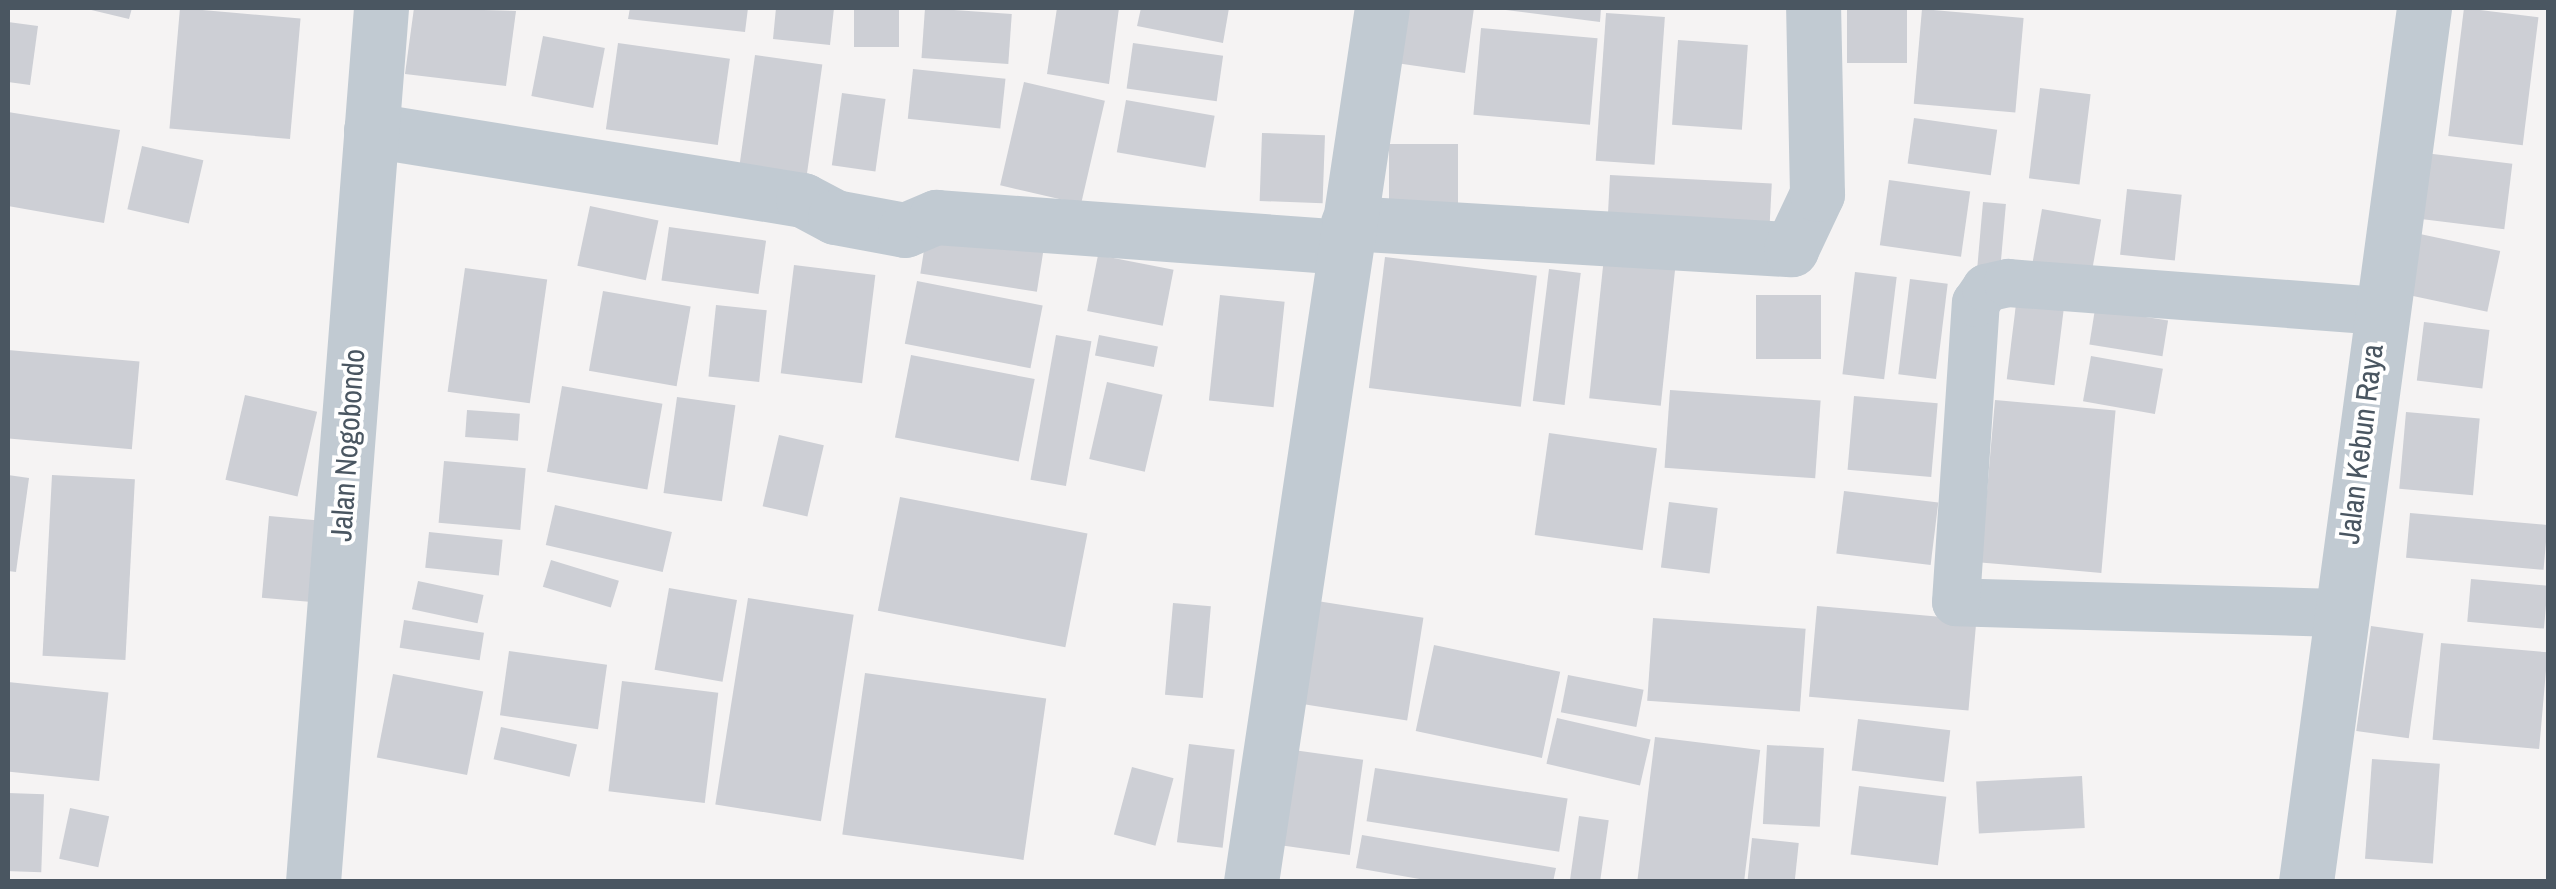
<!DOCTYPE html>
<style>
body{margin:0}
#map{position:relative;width:2556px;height:889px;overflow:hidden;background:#f5f3f3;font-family:"Archivo Narrow",sans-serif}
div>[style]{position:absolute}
.building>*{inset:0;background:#cdcfd5;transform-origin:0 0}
.service>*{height:48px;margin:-24px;padding:0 24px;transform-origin:24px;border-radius:24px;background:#c1cad2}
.minor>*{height:55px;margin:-27.5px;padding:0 27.5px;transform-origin:27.5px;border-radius:27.5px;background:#c1cad2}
.tertiary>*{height:55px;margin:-27.5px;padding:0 27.5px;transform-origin:27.5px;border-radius:27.5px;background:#c1cad2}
span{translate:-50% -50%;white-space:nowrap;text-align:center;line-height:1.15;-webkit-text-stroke:8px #fff;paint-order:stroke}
.street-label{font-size:30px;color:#4a5661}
.frame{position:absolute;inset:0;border:10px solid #4a5661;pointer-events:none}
</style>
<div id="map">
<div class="building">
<div style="clip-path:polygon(83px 8px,132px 8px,129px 19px)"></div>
<div style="left:180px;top:8px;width:121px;height:121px;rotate:5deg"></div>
<div style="clip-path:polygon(414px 8px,516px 11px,506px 86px,405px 74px)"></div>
<div style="clip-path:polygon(630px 8px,748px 8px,745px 32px,628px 19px)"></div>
<div style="clip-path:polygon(776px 8px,834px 8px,830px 45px,773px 39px)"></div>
<div style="left:854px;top:8px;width:45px;height:39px"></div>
<div style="left:925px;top:8px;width:87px;height:50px;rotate:4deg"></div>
<div style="clip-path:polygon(1057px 8px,1119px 8px,1109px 84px,1047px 74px)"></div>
<div style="clip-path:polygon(1141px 8px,1229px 8px,1223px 43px,1137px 26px)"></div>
<div style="clip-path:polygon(1403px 8px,1474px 8px,1465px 73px,1396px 63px)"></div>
<div style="clip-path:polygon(1490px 8px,1601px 8px,1600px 22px)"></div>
<div style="left:1847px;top:8px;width:60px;height:55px"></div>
<div style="left:2464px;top:8px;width:75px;height:129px;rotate:7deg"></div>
<div style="left:1922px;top:9px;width:102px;height:95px;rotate:5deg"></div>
<div style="left:1606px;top:13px;width:59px;height:148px;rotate:4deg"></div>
<div style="clip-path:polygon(8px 22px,38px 26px,30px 85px,8px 82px)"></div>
<div style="left:1481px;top:28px;width:117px;height:87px;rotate:5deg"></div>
<div style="left:543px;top:36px;width:63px;height:61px;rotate:11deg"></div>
<div style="left:1678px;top:40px;width:70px;height:85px;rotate:4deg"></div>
<div style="left:618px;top:43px;width:113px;height:87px;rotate:8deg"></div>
<div style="left:1133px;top:43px;width:91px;height:46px;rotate:8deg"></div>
<div style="left:755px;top:55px;width:68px;height:114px;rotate:8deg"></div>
<div style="left:913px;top:69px;width:93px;height:50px;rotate:6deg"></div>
<div style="left:1024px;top:82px;width:83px;height:106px;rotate:13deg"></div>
<div style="left:2040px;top:88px;width:51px;height:91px;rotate:7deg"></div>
<div style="left:842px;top:93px;width:44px;height:73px;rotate:8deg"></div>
<div style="left:1126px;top:100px;width:90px;height:53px;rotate:10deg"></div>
<div style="clip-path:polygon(8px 112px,120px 130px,104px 223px,8px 206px)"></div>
<div style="left:1914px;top:118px;width:84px;height:46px;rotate:8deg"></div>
<div style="left:1262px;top:133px;width:63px;height:68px;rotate:2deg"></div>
<div style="left:1389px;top:144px;width:69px;height:61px"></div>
<div style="left:142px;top:146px;width:63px;height:65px;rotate:13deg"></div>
<div style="left:2425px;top:153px;width:88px;height:66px;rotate:7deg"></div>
<div style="left:1610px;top:175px;width:162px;height:40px;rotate:3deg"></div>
<div style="left:1889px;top:180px;width:82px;height:66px;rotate:8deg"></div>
<div style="left:2127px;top:189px;width:55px;height:66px;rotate:6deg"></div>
<div style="left:1983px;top:202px;width:23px;height:64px;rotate:5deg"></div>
<div style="left:590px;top:206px;width:70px;height:61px;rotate:12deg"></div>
<div style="left:2042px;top:209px;width:60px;height:60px;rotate:10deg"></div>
<div style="left:928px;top:225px;width:118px;height:49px;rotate:9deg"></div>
<div style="left:669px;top:227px;width:98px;height:54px;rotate:8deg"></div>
<div style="left:2420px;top:234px;width:82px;height:62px;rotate:12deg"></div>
<div style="left:1098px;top:255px;width:77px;height:57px;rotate:11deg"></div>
<div style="left:1385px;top:257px;width:153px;height:132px;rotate:7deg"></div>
<div style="left:1604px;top:257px;width:72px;height:142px;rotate:6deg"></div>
<div style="left:794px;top:265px;width:82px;height:109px;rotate:7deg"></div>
<div style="left:465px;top:268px;width:83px;height:125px;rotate:8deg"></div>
<div style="left:1549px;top:269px;width:32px;height:133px;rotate:7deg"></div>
<div style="left:1855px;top:272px;width:42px;height:103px;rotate:7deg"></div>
<div style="left:1910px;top:279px;width:38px;height:96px;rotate:7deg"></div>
<div style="left:917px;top:281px;width:128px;height:64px;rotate:11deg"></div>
<div style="left:603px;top:291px;width:89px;height:81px;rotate:10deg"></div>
<div style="left:1220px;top:295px;width:65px;height:106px;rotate:6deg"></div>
<div style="left:1756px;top:295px;width:65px;height:64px"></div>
<div style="left:2017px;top:296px;width:48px;height:84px;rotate:7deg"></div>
<div style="left:716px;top:305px;width:51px;height:72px;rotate:6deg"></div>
<div style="left:2095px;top:309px;width:74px;height:36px;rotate:9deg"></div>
<div style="left:2424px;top:322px;width:66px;height:59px;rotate:7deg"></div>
<div style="left:1056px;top:335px;width:36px;height:147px;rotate:10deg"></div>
<div style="left:1099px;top:335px;width:60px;height:21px;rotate:11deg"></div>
<div style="left:8px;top:350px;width:132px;height:88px;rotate:5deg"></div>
<div style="left:911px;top:355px;width:126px;height:84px;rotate:11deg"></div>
<div style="left:2091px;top:356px;width:73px;height:46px;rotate:10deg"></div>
<div style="left:1107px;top:382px;width:57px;height:79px;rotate:13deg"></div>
<div style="left:562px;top:386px;width:102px;height:87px;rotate:10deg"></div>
<div style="left:1670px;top:390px;width:151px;height:78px;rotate:4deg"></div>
<div style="left:245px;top:395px;width:74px;height:87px;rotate:13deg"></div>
<div style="left:1854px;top:396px;width:84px;height:74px;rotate:5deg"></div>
<div style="left:677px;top:397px;width:59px;height:97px;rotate:8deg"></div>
<div style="left:1995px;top:400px;width:121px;height:163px;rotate:5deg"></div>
<div style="left:467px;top:410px;width:53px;height:27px;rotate:4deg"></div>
<div style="left:2406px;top:412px;width:74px;height:77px;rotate:5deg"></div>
<div style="left:1549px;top:433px;width:109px;height:103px;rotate:8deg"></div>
<div style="left:779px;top:435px;width:46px;height:73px;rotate:13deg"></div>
<div style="left:444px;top:461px;width:82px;height:62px;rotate:5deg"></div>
<div style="clip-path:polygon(8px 475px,29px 478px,16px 572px,8px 571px)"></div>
<div style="left:52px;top:475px;width:83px;height:181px;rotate:3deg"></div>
<div style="left:1844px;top:491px;width:95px;height:63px;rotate:7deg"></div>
<div style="left:900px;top:497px;width:191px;height:116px;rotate:11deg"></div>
<div style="left:1669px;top:502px;width:49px;height:66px;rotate:7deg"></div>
<div style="left:555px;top:505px;width:120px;height:41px;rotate:13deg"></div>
<div style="left:2410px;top:513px;width:138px;height:45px;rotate:5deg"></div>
<div style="left:269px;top:516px;width:56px;height:82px;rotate:5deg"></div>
<div style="left:429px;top:532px;width:74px;height:36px;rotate:6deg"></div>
<div style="left:551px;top:560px;width:71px;height:28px;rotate:17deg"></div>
<div style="left:2471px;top:579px;width:77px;height:43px;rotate:5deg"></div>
<div style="left:418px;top:581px;width:67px;height:29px;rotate:12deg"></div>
<div style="left:669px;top:588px;width:69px;height:83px;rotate:10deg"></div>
<div style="left:748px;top:598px;width:107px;height:209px;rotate:9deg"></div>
<div style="left:1298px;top:598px;width:127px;height:104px;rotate:9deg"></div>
<div style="left:1173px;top:603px;width:38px;height:92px;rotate:5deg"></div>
<div style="left:1817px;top:606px;width:160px;height:91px;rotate:5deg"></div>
<div style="left:1653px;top:618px;width:153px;height:83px;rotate:4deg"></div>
<div style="left:404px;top:620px;width:81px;height:28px;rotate:9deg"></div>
<div style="left:2371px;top:626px;width:53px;height:106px;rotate:8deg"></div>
<div style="left:2441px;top:643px;width:107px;height:97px;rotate:5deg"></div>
<div style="left:1434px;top:645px;width:129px;height:88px;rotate:12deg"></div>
<div style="left:509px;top:651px;width:99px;height:65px;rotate:8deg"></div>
<div style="left:865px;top:673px;width:183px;height:163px;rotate:8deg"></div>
<div style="left:393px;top:674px;width:92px;height:85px;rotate:11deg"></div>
<div style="left:1568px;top:675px;width:77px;height:38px;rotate:11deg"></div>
<div style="left:622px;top:681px;width:97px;height:111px;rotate:7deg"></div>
<div style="left:8px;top:682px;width:101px;height:89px;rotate:6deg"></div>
<div style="left:1557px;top:718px;width:96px;height:47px;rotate:13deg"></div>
<div style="left:1858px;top:719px;width:93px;height:52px;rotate:7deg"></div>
<div style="left:501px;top:727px;width:78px;height:33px;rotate:13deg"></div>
<div style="left:1655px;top:737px;width:106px;height:146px;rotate:7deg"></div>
<div style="left:1189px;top:744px;width:46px;height:99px;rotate:7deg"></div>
<div style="left:1767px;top:745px;width:57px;height:79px;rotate:3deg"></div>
<div style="left:1279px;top:748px;width:85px;height:96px;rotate:8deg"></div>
<div style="left:2372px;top:759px;width:68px;height:100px;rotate:4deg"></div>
<div style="left:1132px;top:767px;width:43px;height:70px;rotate:15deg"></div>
<div style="left:1375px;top:768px;width:195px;height:54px;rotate:9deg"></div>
<div style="left:2082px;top:776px;width:52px;height:106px;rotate:87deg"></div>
<div style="left:1859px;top:786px;width:88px;height:69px;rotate:7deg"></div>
<div style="left:8px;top:793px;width:36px;height:78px;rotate:2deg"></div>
<div style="left:70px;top:808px;width:40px;height:52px;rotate:12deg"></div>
<div style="left:1579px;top:816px;width:30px;height:66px;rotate:8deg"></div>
<div style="clip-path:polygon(1362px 835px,1556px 868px,1553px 882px,1437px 882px,1356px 868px)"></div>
<div style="left:1752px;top:838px;width:47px;height:44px;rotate:6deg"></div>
</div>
<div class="service">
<div style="left:2338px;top:613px;width:382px;rotate:-178.4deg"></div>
<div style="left:1956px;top:602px;width:300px;rotate:-86.2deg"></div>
<div style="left:1976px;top:303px;width:18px;rotate:-56deg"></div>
<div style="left:1986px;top:288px;width:23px;rotate:-13deg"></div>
<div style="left:2008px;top:283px;width:371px;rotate:4.3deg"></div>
</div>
<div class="minor">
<div style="left:371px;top:130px;width:438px;rotate:9.2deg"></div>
<div style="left:803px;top:200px;width:36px;rotate:28deg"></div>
<div style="left:835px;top:217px;width:71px;rotate:10.5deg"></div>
<div style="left:905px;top:230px;width:34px;rotate:-23deg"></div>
<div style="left:936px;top:217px;width:409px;rotate:4.2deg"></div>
<div style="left:1348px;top:223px;width:444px;rotate:3.4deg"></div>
<div style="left:1791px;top:249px;width:61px;rotate:-64.7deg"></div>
<div style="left:1817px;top:194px;width:186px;rotate:-91.2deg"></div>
<div style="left:313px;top:882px;width:877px;rotate:-85.55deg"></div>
<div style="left:1251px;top:882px;width:884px;rotate:-81.48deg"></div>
</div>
<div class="tertiary">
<div style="left:2306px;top:882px;width:882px;rotate:-82.31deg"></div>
</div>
<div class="street-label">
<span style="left:2360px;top:444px;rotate:-83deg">Jalan Kebun Raya</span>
<span style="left:347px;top:445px;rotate:-86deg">Jalan Nogobondo</span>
</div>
<div class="frame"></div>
</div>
